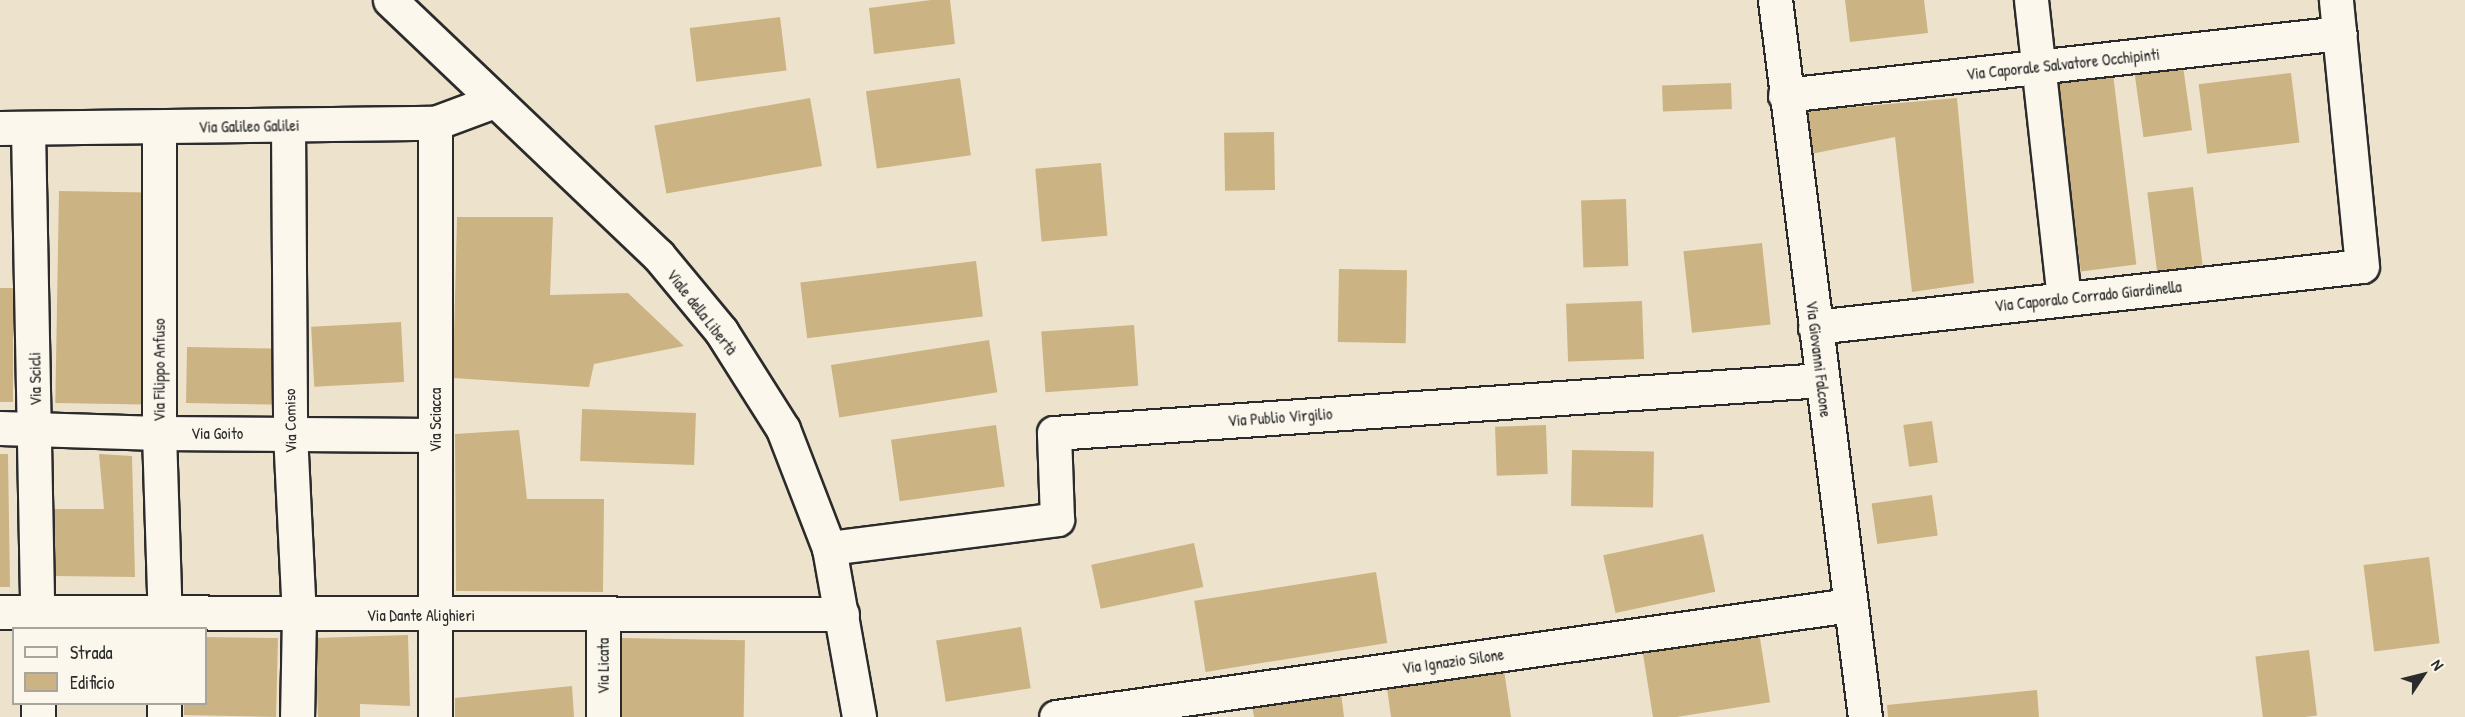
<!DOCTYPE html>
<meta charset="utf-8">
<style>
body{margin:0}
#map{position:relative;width:2465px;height:717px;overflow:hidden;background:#ede3cc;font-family:"Patrick Hand",sans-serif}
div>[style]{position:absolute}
.building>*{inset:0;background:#ccb383;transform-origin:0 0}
.roads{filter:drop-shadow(2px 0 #2b2b2b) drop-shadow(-2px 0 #2b2b2b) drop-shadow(0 2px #2b2b2b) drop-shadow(0 -2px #2b2b2b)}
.street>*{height:33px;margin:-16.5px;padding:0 16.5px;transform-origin:16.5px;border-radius:16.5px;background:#fbf7ec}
.secondary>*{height:33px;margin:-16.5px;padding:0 16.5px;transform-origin:16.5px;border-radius:16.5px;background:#fbf7ec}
span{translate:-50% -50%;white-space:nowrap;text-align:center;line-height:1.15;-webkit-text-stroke:6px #fbf7ec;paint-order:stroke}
.street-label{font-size:16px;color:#2b2b2b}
.legend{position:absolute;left:12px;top:627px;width:195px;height:78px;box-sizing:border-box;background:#fbf7ec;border:2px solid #a8a59f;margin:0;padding:8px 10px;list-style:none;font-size:18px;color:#2b2b2b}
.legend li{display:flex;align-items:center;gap:12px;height:30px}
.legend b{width:30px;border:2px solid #a8a59f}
.north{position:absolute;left:2393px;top:645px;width:60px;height:60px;-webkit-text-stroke:4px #fbf7ec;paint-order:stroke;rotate:55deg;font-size:16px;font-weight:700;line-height:24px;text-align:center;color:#2b2b2b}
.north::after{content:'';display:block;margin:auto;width:21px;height:27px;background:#2b2b2b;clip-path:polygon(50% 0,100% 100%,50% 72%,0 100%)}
</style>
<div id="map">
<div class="building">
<div style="clip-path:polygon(931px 0,950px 0,955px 44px,874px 54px,869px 8px)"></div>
<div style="clip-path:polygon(1845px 0,1924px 0,1928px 33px,1850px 42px)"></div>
<div style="left:780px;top:17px;width:54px;height:91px;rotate:83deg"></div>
<div style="left:2183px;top:66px;width:65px;height:49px;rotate:82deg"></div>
<div style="left:2291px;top:73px;width:70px;height:93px;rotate:83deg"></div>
<div style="left:2113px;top:74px;width:192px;height:56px;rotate:83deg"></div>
<div style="left:960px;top:78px;width:78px;height:95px;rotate:82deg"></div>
<div style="left:1731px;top:83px;width:26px;height:69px;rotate:88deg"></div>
<div style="left:810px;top:98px;width:69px;height:158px;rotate:80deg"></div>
<div style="clip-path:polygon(1957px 98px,1974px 283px,1912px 292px,1895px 137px,1811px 154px,1808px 111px)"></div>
<div style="left:1274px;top:132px;width:58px;height:50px;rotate:89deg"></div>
<div style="left:1101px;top:163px;width:73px;height:66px;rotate:85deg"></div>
<div style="left:2193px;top:187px;width:79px;height:46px;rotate:83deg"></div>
<div style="left:59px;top:191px;width:89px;height:212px;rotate:1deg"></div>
<div style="left:1626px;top:199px;width:67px;height:45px;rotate:88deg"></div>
<div style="clip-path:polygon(457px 217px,553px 217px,550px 295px,628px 293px,684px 346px,594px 364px,589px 387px,453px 378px)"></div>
<div style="left:1762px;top:243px;width:82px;height:79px;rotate:84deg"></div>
<div style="left:976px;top:261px;width:56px;height:177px;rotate:83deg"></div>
<div style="left:1339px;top:269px;width:68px;height:73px;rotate:1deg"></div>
<div style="left:0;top:288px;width:13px;height:114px"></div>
<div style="left:1642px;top:301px;width:58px;height:76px;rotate:88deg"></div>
<div style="left:401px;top:322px;width:60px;height:90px;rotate:87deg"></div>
<div style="left:1134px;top:325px;width:61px;height:93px;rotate:86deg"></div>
<div style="left:989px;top:340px;width:53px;height:160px;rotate:81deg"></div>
<div style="left:187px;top:347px;width:86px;height:56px;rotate:1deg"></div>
<div style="left:582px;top:409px;width:114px;height:52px;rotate:2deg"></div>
<div style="left:1932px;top:421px;width:42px;height:29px;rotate:82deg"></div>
<div style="left:996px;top:425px;width:62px;height:106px;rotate:82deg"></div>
<div style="left:1546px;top:425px;width:49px;height:51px;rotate:88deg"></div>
<div style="clip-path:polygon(519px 430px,527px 499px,604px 499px,603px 592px,456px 591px,455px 434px)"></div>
<div style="left:1572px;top:450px;width:82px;height:56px;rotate:1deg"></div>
<div style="clip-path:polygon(0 454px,8px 454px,10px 587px,0 587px)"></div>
<div style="clip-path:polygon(99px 454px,132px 456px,135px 577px,54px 576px,54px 509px,104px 509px)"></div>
<div style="left:1932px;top:495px;width:41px;height:61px;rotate:82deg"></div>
<div style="left:1703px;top:534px;width:59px;height:102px;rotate:78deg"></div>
<div style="left:1194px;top:543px;width:45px;height:105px;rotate:78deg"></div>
<div style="left:2429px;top:557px;width:87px;height:66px;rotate:83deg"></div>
<div style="left:1376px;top:572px;width:72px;height:184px;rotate:81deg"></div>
<div style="left:1021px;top:627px;width:62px;height:86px;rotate:81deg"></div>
<div style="left:1759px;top:632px;width:71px;height:118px;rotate:81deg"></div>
<div style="clip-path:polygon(408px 635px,410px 706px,360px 704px,360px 717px,318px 717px,315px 638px)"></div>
<div style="clip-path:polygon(206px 637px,278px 638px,276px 717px,184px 715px,184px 704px,206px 704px)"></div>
<div style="left:621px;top:638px;width:124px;height:79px;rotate:1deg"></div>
<div style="left:2309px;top:650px;width:66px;height:54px;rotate:83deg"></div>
<div style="clip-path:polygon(1504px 670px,1511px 717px,1391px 717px,1387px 688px)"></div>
<div style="clip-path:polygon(572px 686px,574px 717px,455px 717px,455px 698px)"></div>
<div style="clip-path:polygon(2037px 690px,2039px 717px,1888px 717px,1887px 705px)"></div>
<div style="clip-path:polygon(1341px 693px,1344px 717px,1254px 717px,1252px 705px)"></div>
</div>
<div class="roads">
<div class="street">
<div style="left:1775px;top:0;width:723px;rotate:82.85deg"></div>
<div style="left:2031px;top:0;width:300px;rotate:83.7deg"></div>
<div style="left:1785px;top:95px;width:558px;rotate:-6.37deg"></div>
<div style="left:435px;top:123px;width:594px;rotate:90deg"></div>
<div style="left:288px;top:125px;width:308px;rotate:89.6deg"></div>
<div style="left:290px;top:433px;width:182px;rotate:87.2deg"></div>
<div style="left:299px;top:615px;width:102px;rotate:91.1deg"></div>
<div style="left:159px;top:127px;width:306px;rotate:90deg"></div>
<div style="left:159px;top:433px;width:195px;rotate:88.2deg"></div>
<div style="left:28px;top:129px;width:499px;rotate:88.9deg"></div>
<div style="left:1815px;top:327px;width:550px;rotate:-6.36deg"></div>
<div style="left:2362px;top:266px;width:267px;rotate:-95.6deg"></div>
<div style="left:0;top:428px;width:159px;rotate:1.8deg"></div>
<div style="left:159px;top:433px;width:275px;rotate:0.4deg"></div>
<div style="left:829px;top:548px;width:230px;rotate:-7.2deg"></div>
<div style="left:1057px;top:519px;width:86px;rotate:-92deg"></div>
<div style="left:1054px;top:433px;width:770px;rotate:-3.95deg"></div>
<div style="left:38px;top:717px;width:13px;rotate:-90deg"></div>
<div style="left:164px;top:717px;width:13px;rotate:-90deg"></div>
<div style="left:603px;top:717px;width:102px;rotate:-90deg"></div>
<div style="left:1056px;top:717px;width:802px;rotate:-8.03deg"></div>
</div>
<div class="secondary">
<div style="left:390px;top:0;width:370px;rotate:43.6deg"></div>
<div style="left:658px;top:255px;width:99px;rotate:50.3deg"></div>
<div style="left:721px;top:331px;width:116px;rotate:57.7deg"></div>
<div style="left:783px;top:429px;width:128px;rotate:68.9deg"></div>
<div style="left:829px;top:548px;width:172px;rotate:79.9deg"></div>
<div style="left:0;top:128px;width:435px;rotate:-0.7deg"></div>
<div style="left:435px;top:123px;width:63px;rotate:-20.4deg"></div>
<div style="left:0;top:612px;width:842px;rotate:0.14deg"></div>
</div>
</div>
<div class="street-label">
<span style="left:2063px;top:64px;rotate:-6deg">Via Caporale Salvatore Occhipinti</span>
<span style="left:249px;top:126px;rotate:-1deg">Via Galileo Galilei</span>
<span style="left:2088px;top:296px;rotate:-6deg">Via Caporalo Corrado Giardinella</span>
<span style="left:702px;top:312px;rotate:52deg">Viale della Libertà</span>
<span style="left:1819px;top:359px;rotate:83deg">Via Giovanni Falcone</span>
<span style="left:159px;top:370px;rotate:-90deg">Via Filippo Anfuso</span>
<span style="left:35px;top:379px;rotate:-91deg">Via Scicli</span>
<span style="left:1280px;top:417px;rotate:-4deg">Via Publio Virgilio</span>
<span style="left:435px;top:420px;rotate:-90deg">Via Sciacca</span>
<span style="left:290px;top:421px;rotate:-91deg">Via Comiso</span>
<span style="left:217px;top:433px">Via Goito</span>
<span style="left:421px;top:615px">Via Dante Alighieri</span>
<span style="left:1453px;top:661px;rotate:-8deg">Via Ignazio Silone</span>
<span style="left:603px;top:666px;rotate:-90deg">Via Licata</span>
</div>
<ul class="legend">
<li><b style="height:8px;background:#fbf7ec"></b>Strada</li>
<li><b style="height:16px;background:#ccb383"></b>Edificio</li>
</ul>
<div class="north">N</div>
</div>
